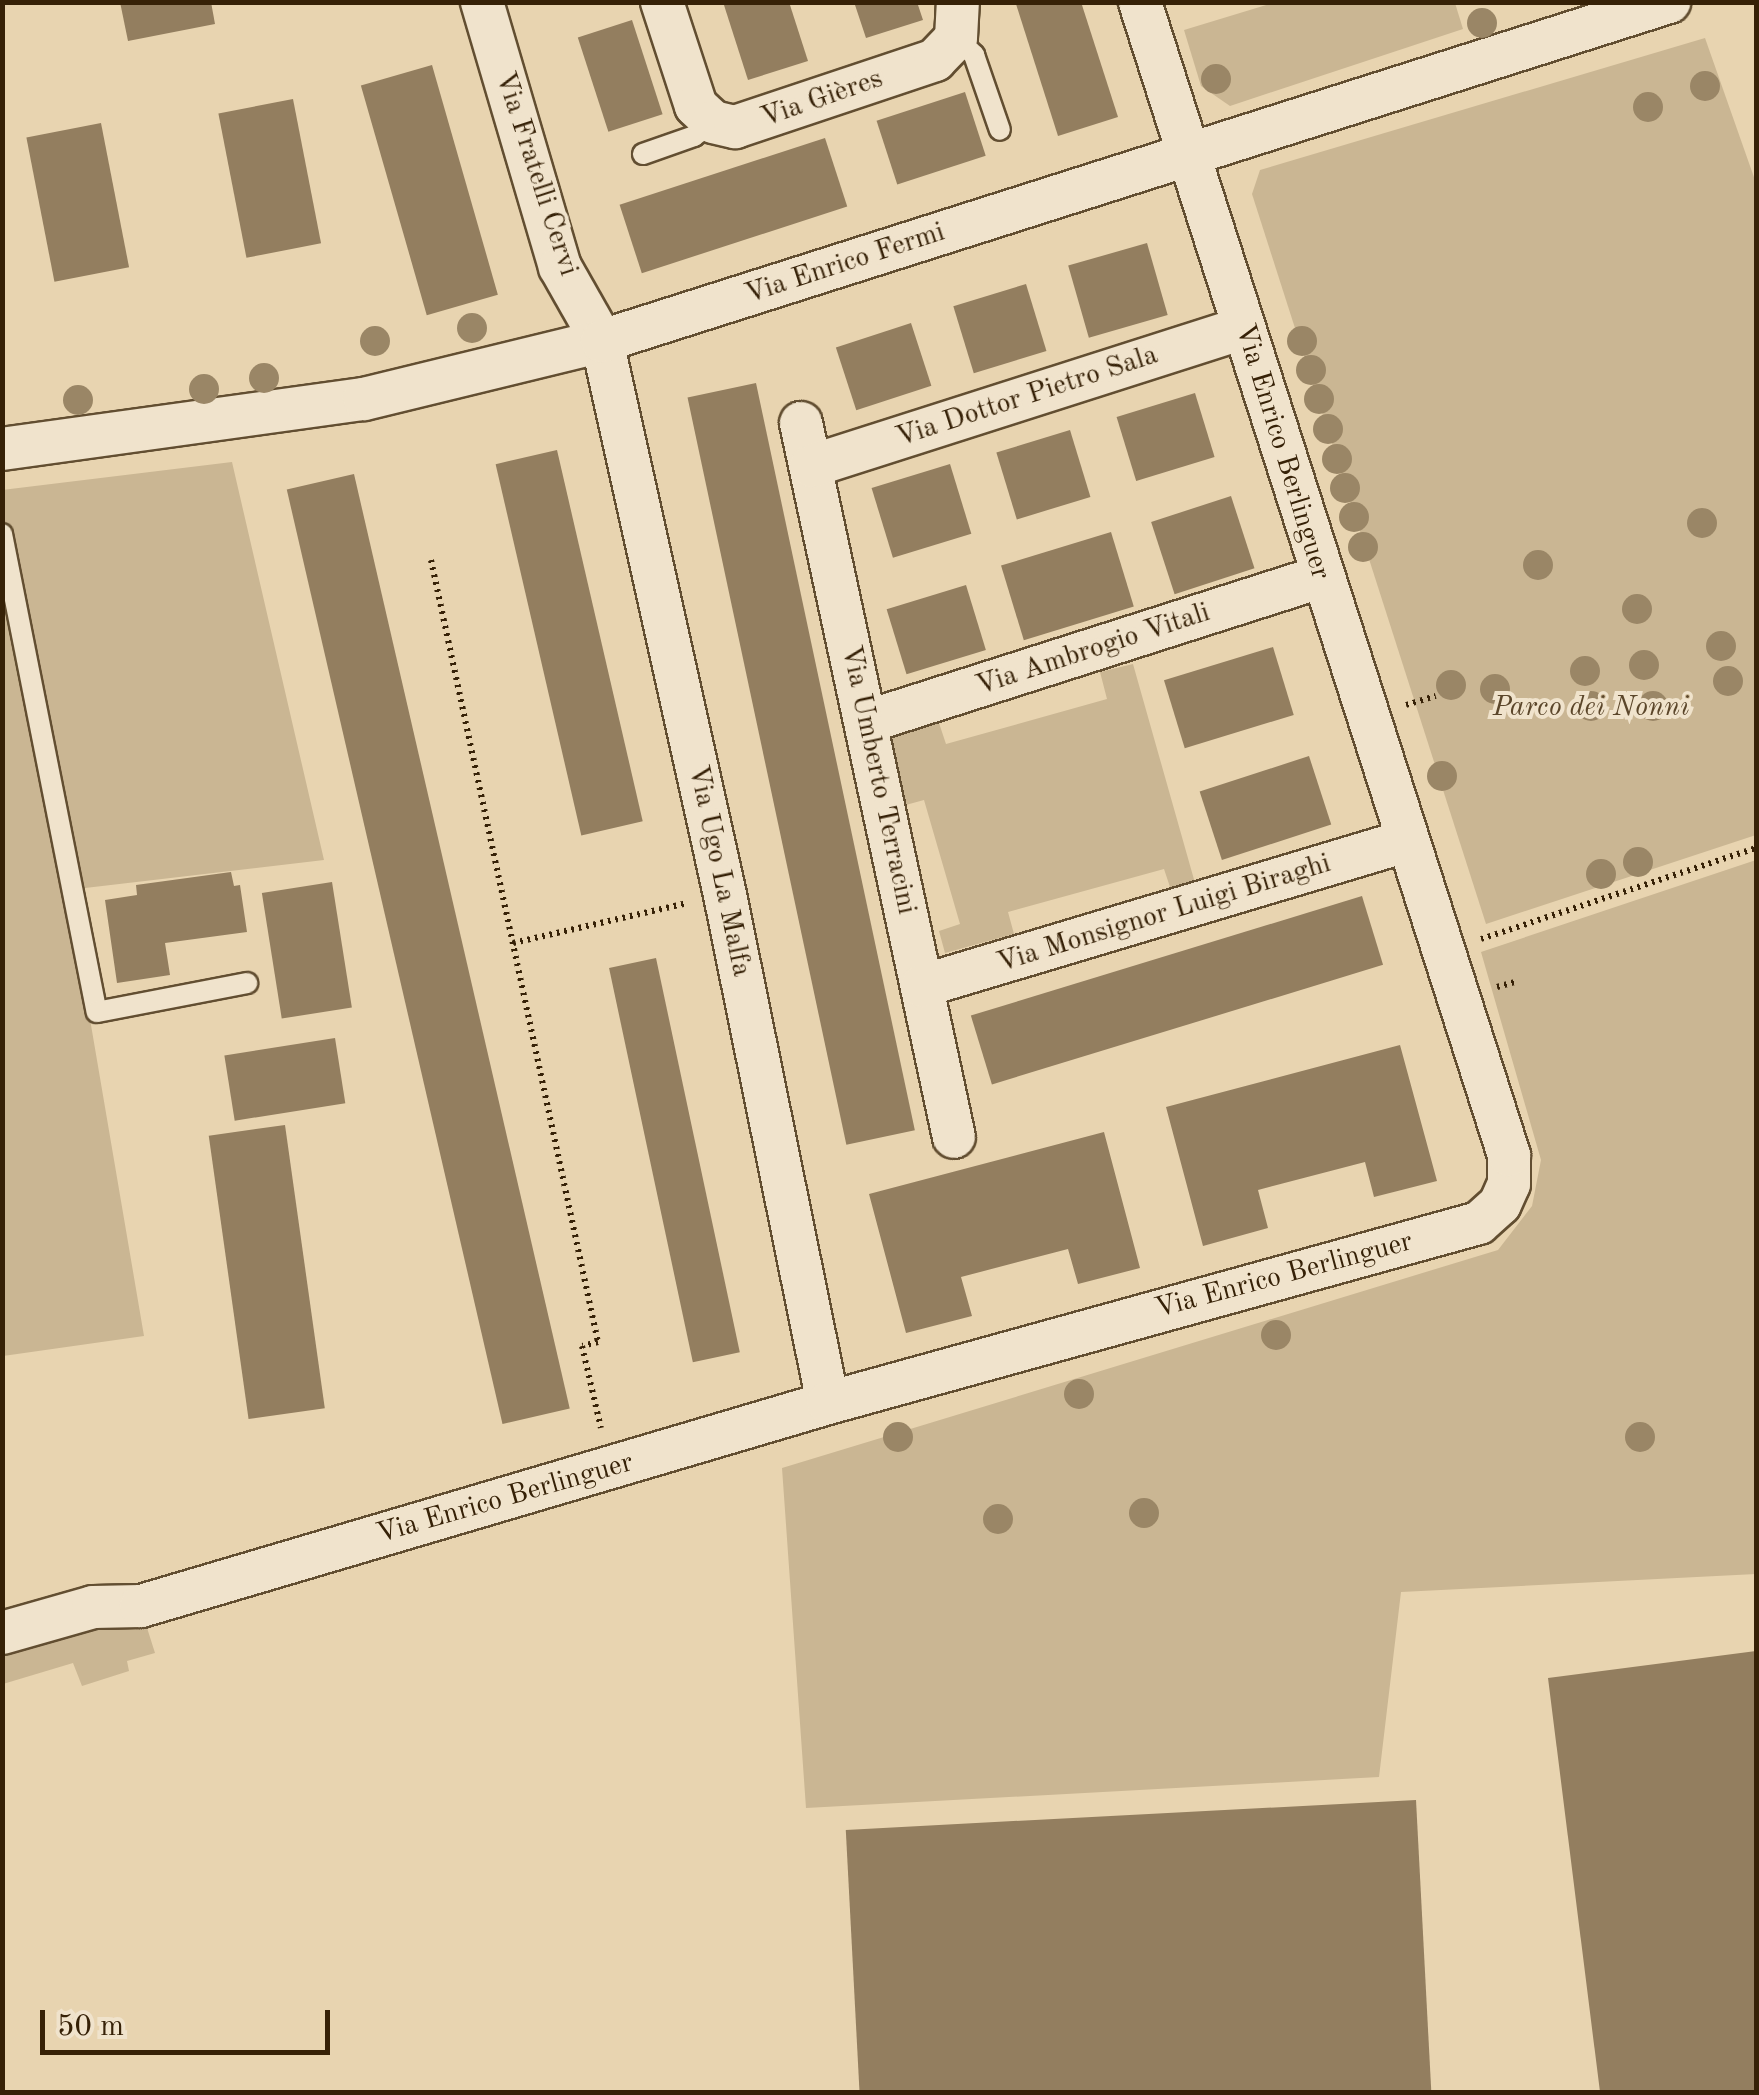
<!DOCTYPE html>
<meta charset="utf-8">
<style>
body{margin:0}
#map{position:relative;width:1759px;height:2095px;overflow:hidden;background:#e8d4b0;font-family:"Old Standard TT",serif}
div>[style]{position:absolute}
.green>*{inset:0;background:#cab693}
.building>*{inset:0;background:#937e5f;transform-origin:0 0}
.path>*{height:6px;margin-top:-3px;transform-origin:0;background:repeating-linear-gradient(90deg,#362107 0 2.5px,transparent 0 7.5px)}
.roads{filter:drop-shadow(2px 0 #624e31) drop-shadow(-2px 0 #624e31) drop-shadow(0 2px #624e31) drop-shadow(0 -2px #624e31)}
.service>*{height:20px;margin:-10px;padding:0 10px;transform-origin:10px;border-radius:10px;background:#f0e3cc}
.minor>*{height:42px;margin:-21px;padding:0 21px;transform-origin:21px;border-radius:21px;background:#f0e3cc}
.trees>*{width:30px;height:30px;margin:-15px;border-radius:50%;background:#9a8666}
span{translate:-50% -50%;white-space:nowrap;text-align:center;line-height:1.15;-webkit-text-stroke:8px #f0e3cc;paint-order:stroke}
.street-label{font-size:28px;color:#362107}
.park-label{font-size:28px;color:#5b462a;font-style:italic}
.frame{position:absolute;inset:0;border:5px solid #362107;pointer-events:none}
.scale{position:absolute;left:40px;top:2010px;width:290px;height:45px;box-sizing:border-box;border:5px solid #362107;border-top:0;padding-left:12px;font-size:30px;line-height:35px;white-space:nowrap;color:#362107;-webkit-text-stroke:8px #f0e3cc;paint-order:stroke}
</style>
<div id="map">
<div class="green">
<div style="clip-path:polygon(1273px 3px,1455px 3px,1463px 29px,1230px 106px,1201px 86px,1184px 30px)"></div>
<div style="clip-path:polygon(1705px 38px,1756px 183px,1756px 835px,1486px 924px,1252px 194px,1260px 170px)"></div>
<div style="clip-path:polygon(232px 462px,324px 860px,68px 890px,144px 1336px,3px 1356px,2px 490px)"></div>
<div style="clip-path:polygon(1133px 664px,1195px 883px,1171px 890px,1164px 869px,1008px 912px,1014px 934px,945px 953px,939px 931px,960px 924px,924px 800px,902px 806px,881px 733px,937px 717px,946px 744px,1107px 699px,1100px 672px)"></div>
<div style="clip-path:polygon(1756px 860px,1756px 1574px,1401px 1592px,1379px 1777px,806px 1808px,782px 1468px,1498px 1250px,1532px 1206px,1541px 1160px,1481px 952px)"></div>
<div style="clip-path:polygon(142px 1612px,155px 1653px,127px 1661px,129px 1671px,82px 1686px,73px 1663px,3px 1684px,3px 1651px)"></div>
</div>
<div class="building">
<div style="clip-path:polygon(120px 2px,211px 2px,215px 24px,128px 41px)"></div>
<div style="clip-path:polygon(723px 2px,789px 2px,808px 61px,748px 80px)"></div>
<div style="clip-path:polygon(854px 2px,917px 2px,923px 20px,866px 38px)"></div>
<div style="clip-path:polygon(1022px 2px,1081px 2px,1118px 117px,1058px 136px,1016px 4px)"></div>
<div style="left:632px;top:20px;width:99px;height:57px;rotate:72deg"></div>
<div style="left:432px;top:65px;width:239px;height:74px;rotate:74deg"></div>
<div style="left:965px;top:92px;width:67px;height:93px;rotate:72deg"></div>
<div style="left:293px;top:99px;width:147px;height:76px;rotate:79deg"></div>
<div style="left:101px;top:123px;width:147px;height:76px;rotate:79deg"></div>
<div style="left:825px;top:138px;width:72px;height:216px;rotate:72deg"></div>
<div style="left:1147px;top:243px;width:75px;height:82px;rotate:74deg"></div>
<div style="left:1026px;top:284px;width:70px;height:76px;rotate:73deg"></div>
<div style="left:911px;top:323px;width:66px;height:79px;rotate:72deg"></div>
<div style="left:756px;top:383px;width:764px;height:70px;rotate:78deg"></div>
<div style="left:1195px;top:393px;width:67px;height:82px;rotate:73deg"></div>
<div style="left:1070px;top:430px;width:70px;height:77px;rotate:73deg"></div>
<div style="left:557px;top:450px;width:381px;height:63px;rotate:77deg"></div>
<div style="left:950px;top:464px;width:73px;height:82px;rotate:73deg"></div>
<div style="left:354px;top:474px;width:959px;height:69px;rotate:77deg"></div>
<div style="left:1231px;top:496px;width:76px;height:84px;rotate:72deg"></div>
<div style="left:1111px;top:532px;width:78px;height:115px;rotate:73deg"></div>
<div style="left:966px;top:585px;width:68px;height:83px;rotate:73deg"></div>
<div style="left:1273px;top:647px;width:71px;height:114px;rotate:73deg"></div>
<div style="left:1309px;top:756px;width:72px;height:115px;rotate:72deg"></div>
<div style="clip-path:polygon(231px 872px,234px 886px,240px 885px,247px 932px,165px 943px,170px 975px,117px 983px,105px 900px,137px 895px,136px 885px)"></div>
<div style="left:332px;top:882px;width:127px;height:71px;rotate:81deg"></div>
<div style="left:1362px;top:896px;width:72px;height:409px;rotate:73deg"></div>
<div style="left:656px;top:958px;width:403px;height:48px;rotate:78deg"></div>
<div style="left:335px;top:1038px;width:66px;height:112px;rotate:81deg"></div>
<div style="clip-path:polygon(1400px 1045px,1437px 1181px,1374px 1197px,1365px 1162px,1258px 1190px,1268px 1228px,1203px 1246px,1166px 1107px)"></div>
<div style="left:285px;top:1125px;width:286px;height:77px;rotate:82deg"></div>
<div style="clip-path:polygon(1104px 1132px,1140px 1268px,1078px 1284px,1068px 1249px,961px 1277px,972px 1316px,906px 1333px,869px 1194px)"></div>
<div style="clip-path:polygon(1756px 1651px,1756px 2092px,1600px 2092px,1548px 1678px)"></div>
<div style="left:1416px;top:1800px;width:292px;height:571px;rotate:87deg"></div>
</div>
<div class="path">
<div style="left:431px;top:560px;width:800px;rotate:77.95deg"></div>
<div style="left:598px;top:1342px;width:16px;rotate:166deg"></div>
<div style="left:582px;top:1346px;width:84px;rotate:77deg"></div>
<div style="left:1406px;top:705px;width:31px;rotate:-17deg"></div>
<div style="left:1481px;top:939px;width:290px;rotate:-18.3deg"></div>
<div style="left:513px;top:943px;width:179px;rotate:-12.9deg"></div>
<div style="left:1497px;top:987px;width:18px;rotate:-16deg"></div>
</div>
<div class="roads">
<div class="service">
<div style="left:956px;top:38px;width:25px;rotate:43deg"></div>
<div style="left:974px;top:55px;width:79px;rotate:70.9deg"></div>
<div style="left:643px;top:154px;width:54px;rotate:-19.4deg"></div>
<div style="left:694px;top:136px;width:24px;rotate:-36deg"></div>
<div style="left:2px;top:534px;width:487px;rotate:78.8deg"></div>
<div style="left:97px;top:1012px;width:153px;rotate:-10.9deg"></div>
</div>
<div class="minor">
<div style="left:482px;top:2px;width:276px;rotate:73.6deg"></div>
<div style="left:560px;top:267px;width:85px;rotate:60.4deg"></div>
<div style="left:602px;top:341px;width:567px;rotate:77.48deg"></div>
<div style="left:725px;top:895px;width:518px;rotate:78.54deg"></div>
<div style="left:662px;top:2px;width:109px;rotate:71.9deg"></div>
<div style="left:696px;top:106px;width:23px;rotate:43deg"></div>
<div style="left:713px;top:122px;width:23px;rotate:13deg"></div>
<div style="left:735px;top:127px;width:211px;rotate:-18.5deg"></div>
<div style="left:935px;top:60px;width:30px;rotate:-46deg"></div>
<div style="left:956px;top:38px;width:36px;rotate:-87deg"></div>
<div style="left:801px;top:423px;width:730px;rotate:77.91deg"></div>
<div style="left:2px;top:449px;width:365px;rotate:-7.9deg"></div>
<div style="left:364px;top:399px;width:245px;rotate:-13.7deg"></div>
<div style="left:602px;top:341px;width:1120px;rotate:-17.63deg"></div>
<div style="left:811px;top:466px;width:454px;rotate:-17.7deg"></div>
<div style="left:866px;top:722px;width:477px;rotate:-17.7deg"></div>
<div style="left:922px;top:986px;width:505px;rotate:-16.68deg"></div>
<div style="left:2px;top:1633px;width:95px;rotate:-15.9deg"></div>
<div style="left:93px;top:1607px;width:48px;rotate:-1.2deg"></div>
<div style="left:141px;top:1606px;width:716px;rotate:-16.46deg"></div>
<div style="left:828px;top:1403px;width:675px;rotate:-15.46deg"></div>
<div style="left:1479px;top:1223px;width:28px;rotate:-42deg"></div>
<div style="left:1500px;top:1204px;width:22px;rotate:-66deg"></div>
<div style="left:1509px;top:1184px;width:29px;rotate:-90deg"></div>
<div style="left:1509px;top:1155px;width:1211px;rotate:-107.75deg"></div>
</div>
</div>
<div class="trees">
<div style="left:1482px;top:23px"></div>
<div style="left:1216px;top:79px"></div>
<div style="left:1705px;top:86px"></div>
<div style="left:1648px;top:107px"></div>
<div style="left:472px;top:328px"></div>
<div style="left:375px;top:341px"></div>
<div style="left:1302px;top:341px"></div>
<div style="left:1311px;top:370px"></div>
<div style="left:264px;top:378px"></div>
<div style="left:204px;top:389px"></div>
<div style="left:1319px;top:399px"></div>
<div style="left:78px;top:400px"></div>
<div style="left:1328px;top:429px"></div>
<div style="left:1337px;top:459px"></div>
<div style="left:1345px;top:488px"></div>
<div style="left:1354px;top:517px"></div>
<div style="left:1702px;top:523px"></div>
<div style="left:1363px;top:547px"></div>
<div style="left:1538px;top:565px"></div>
<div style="left:1637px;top:609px"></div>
<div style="left:1721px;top:646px"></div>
<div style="left:1644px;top:665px"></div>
<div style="left:1585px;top:671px"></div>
<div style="left:1728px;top:681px"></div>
<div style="left:1451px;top:685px"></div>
<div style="left:1495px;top:689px"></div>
<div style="left:1591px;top:706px"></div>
<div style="left:1653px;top:706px"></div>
<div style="left:1442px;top:776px"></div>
<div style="left:1638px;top:862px"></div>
<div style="left:1601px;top:874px"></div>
<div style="left:1276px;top:1335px"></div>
<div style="left:1079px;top:1394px"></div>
<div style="left:898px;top:1437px"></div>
<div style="left:1640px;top:1437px"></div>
<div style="left:1144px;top:1513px"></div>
<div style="left:998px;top:1519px"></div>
</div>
<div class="street-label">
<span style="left:822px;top:99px;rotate:-19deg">Via Gières</span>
<span style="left:536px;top:174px;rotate:72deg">Via Fratelli Cervi</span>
<span style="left:845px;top:264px;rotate:-18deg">Via Enrico Fermi</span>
<span style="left:1027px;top:397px;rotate:-18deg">Via Dottor Pietro Sala</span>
<span style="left:1282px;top:452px;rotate:73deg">Via Enrico Berlinguer</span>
<span style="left:1093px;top:650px;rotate:-18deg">Via Ambrogio Vitali</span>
<span style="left:878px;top:780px;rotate:78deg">Via Umberto Terracini</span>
<span style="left:719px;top:871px;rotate:78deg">Via Ugo La Malfa</span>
<span style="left:1164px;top:914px;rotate:-17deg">Via Monsignor Luigi Biraghi</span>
<span style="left:1284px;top:1276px;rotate:-15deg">Via Enrico Berlinguer</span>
<span style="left:505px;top:1499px;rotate:-16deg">Via Enrico Berlinguer</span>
</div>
<div class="park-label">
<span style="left:1591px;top:708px">Parco dei Nonni</span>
</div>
<div class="frame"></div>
<div class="scale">50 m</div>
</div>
